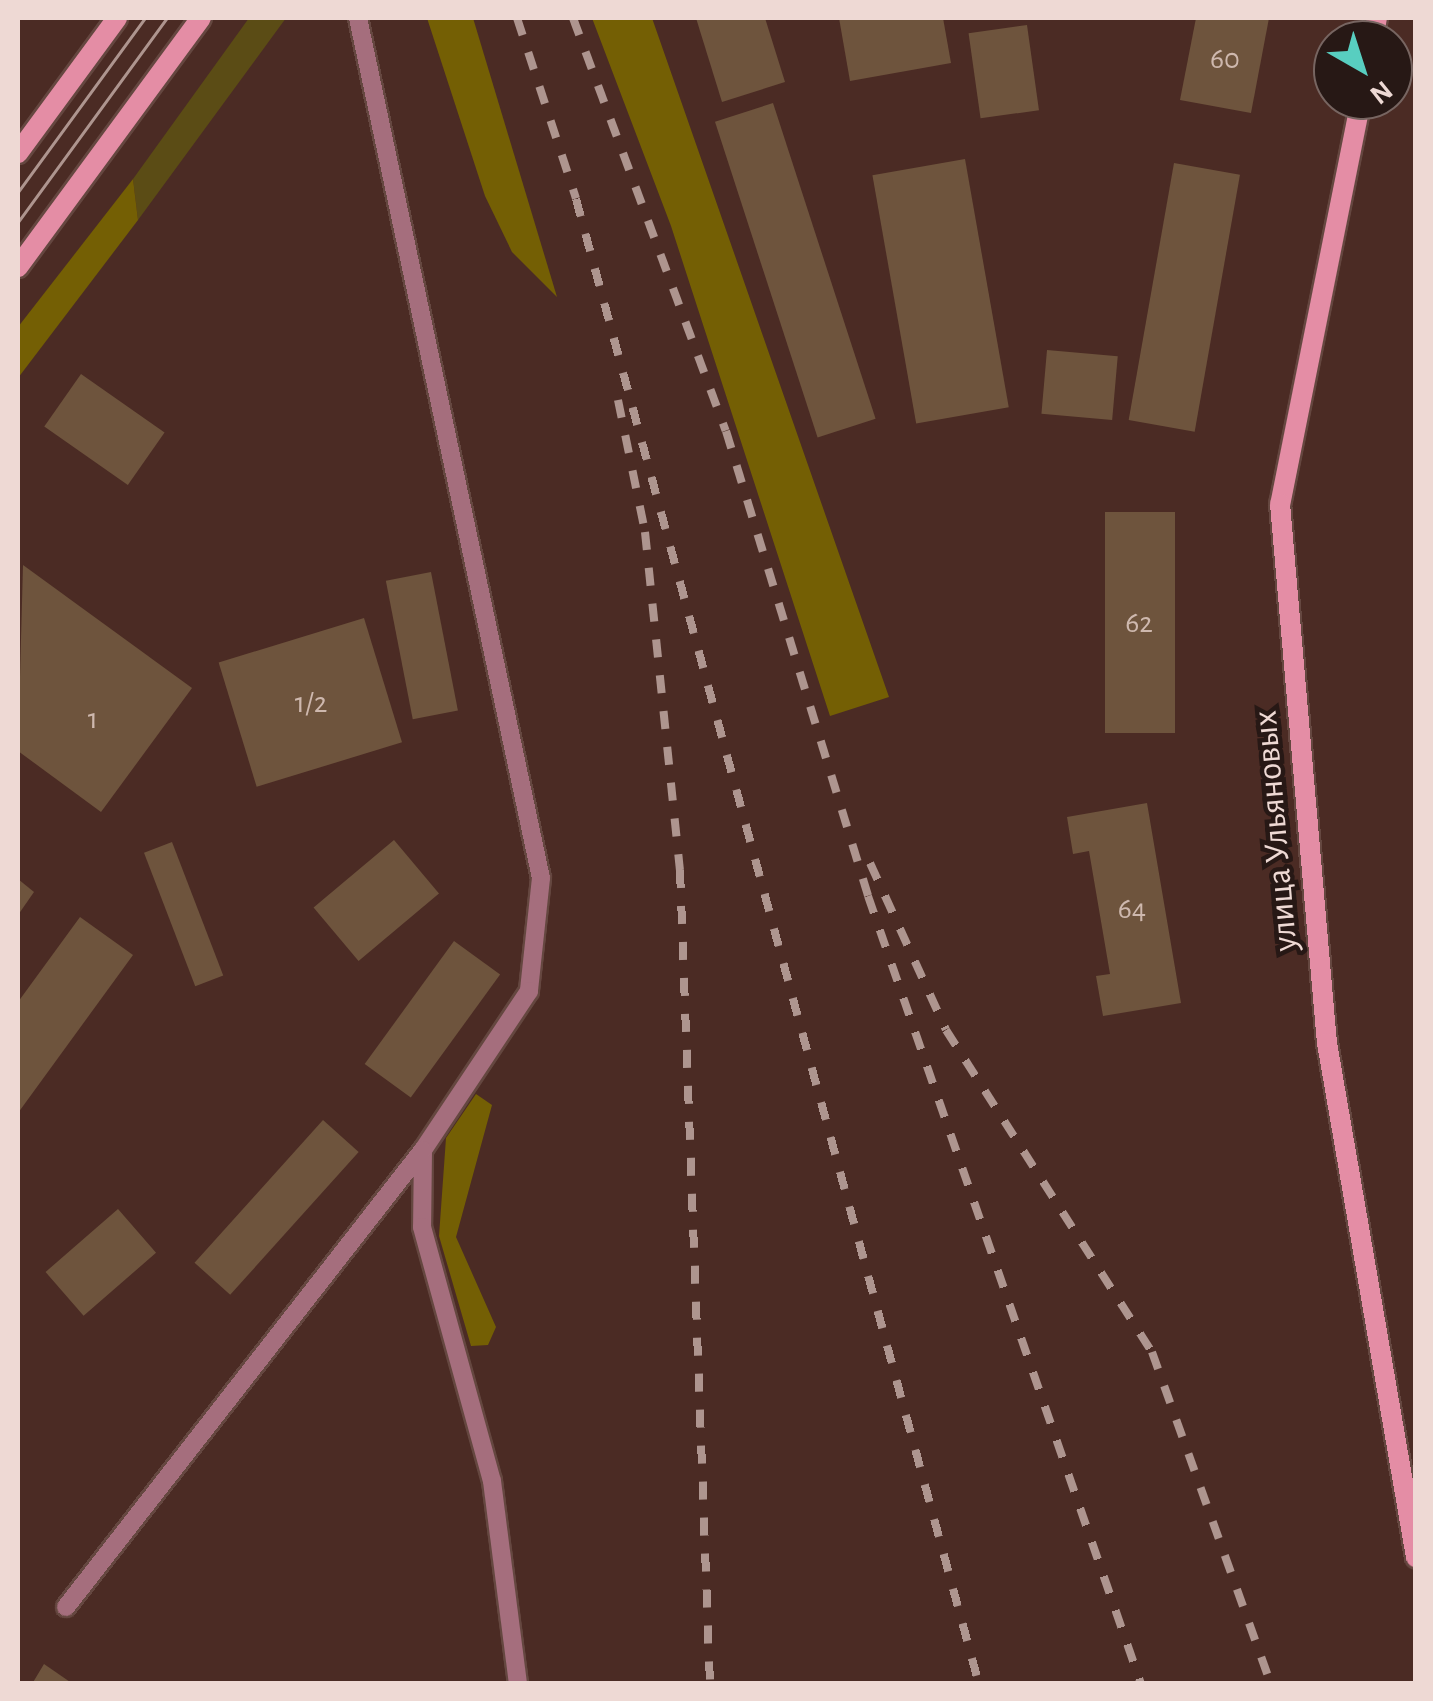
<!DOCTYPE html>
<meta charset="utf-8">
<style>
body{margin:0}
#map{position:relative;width:1433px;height:1701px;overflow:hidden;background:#4b2b24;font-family:"Alegreya Sans",sans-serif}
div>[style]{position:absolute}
.green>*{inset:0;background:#5b4c15}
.forest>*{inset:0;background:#745f04}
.building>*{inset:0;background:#6e543d;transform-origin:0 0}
.roads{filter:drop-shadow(2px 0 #654740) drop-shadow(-2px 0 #654740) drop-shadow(0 2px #654740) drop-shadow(0 -2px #654740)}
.lane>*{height:18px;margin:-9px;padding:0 9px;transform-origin:9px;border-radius:9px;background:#a56e7d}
.secondary>*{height:20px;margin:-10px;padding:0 10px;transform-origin:10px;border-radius:10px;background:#e48da5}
.tram>*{height:2.5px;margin:-1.25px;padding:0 1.25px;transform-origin:1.25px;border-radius:1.25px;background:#ae958f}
.rail>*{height:8px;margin-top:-4px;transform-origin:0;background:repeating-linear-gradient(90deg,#ae958f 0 18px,transparent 0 36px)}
span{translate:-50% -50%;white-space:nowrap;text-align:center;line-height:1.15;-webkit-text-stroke:9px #271815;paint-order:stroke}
.number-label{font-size:30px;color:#ceb8ae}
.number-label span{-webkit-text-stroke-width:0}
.street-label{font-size:35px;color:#eed9d4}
.frame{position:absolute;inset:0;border:20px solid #eed9d4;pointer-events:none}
.north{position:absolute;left:1313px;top:20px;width:100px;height:100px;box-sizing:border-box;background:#271815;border:2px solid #776561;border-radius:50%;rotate:141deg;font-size:28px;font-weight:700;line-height:40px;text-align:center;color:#eed9d4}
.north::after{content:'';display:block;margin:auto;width:35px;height:45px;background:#58cec0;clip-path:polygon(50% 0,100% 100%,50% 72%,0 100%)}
</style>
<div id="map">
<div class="green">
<div style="clip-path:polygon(249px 18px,286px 18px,138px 220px,133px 179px)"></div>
</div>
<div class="forest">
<div style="clip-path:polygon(427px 18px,473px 18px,557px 297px,512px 252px,485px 196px)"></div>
<div style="clip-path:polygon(592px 18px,652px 18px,889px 697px,830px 716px,671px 226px)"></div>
<div style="clip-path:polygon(133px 179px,138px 220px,18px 378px,18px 327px)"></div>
<div style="clip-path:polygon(476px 1094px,492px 1105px,456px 1237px,496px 1327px,488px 1345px,471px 1346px,439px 1236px,446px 1138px)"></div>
</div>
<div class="building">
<div style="clip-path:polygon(696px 18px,765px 18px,785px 82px,722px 102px)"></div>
<div style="clip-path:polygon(839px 18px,943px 18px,951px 63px,850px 81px)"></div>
<div style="clip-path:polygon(1196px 18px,1269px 18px,1251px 113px,1180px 100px)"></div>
<div style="left:1027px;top:25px;width:86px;height:59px;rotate:82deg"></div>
<div style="left:773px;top:103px;width:332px;height:61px;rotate:72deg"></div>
<div style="left:965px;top:159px;width:252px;height:94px;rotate:80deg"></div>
<div style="left:1174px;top:163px;width:67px;height:261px;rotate:10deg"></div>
<div style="left:1047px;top:350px;width:71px;height:64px;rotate:5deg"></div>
<div style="left:81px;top:374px;width:102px;height:64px;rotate:35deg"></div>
<div style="left:1105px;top:512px;width:70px;height:221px"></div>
<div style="clip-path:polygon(23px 565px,192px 688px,101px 812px,18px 751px)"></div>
<div style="left:431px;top:572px;width:141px;height:46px;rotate:79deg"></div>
<div style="left:364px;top:618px;width:130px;height:152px;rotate:73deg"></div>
<div style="clip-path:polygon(1147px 803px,1181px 1003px,1103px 1016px,1096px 976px,1110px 974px,1089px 851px,1073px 854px,1067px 817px)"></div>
<div style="left:394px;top:840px;width:70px;height:105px;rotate:50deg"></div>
<div style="left:172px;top:842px;width:143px;height:30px;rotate:69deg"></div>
<div style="clip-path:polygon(18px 879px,34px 892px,18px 915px)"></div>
<div style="clip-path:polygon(80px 917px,133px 955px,18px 1113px,18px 1002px)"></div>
<div style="left:454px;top:941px;width:57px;height:152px;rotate:36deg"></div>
<div style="left:323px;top:1120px;width:48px;height:192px;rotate:42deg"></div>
<div style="left:118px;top:1209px;width:58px;height:96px;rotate:49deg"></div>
<div style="clip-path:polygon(44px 1664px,73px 1684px,32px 1684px)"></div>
</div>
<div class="roads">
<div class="lane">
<div style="left:358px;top:18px;width:879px;rotate:77.99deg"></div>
<div style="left:541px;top:878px;width:114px;rotate:96.1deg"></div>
<div style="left:529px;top:991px;width:191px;rotate:123.7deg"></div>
<div style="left:423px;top:1150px;width:77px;rotate:90.7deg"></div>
<div style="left:422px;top:1227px;width:263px;rotate:74.6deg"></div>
<div style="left:492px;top:1481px;width:205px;rotate:82.7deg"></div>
<div style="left:66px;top:1607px;width:579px;rotate:-52.02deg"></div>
</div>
<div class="secondary">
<div style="left:1373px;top:40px;width:22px;rotate:-80deg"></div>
<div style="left:1361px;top:100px;width:412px;rotate:101.3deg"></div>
<div style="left:1280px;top:504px;width:541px;rotate:85.02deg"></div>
<div style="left:1327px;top:1043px;width:522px;rotate:80.18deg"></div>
<div style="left:18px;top:153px;width:167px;rotate:-53.7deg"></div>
<div style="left:18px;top:267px;width:309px;rotate:-53.7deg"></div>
</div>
</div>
<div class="tram">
<div style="left:18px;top:192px;width:215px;rotate:-53.9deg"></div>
<div style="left:18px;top:222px;width:253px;rotate:-53.9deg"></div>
</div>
<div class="rail">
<div style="left:517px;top:18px;width:190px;rotate:71.9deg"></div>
<div style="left:576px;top:199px;width:1539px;rotate:74.82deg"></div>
<div style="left:573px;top:18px;width:440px;rotate:69.7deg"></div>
<div style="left:726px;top:431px;width:486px;rotate:73deg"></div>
<div style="left:868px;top:896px;width:834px;rotate:70.89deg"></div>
<div style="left:618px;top:400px;width:135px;rotate:78.4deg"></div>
<div style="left:645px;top:532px;width:340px;rotate:84.1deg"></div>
<div style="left:680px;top:870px;width:815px;rotate:87.89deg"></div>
<div style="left:870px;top:863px;width:183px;rotate:65.5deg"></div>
<div style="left:946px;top:1030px;width:382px;rotate:57.4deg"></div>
<div style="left:1152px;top:1352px;width:353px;rotate:70.3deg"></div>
</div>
<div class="number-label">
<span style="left:1225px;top:59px">60</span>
<span style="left:1139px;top:623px">62</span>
<span style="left:311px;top:703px">1/2</span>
<span style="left:93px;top:719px">1</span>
<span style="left:1132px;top:909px">64</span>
</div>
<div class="street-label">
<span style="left:1276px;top:831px;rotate:-95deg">улица Ульяновых</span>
</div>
<div class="frame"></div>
<div class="north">N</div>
</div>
